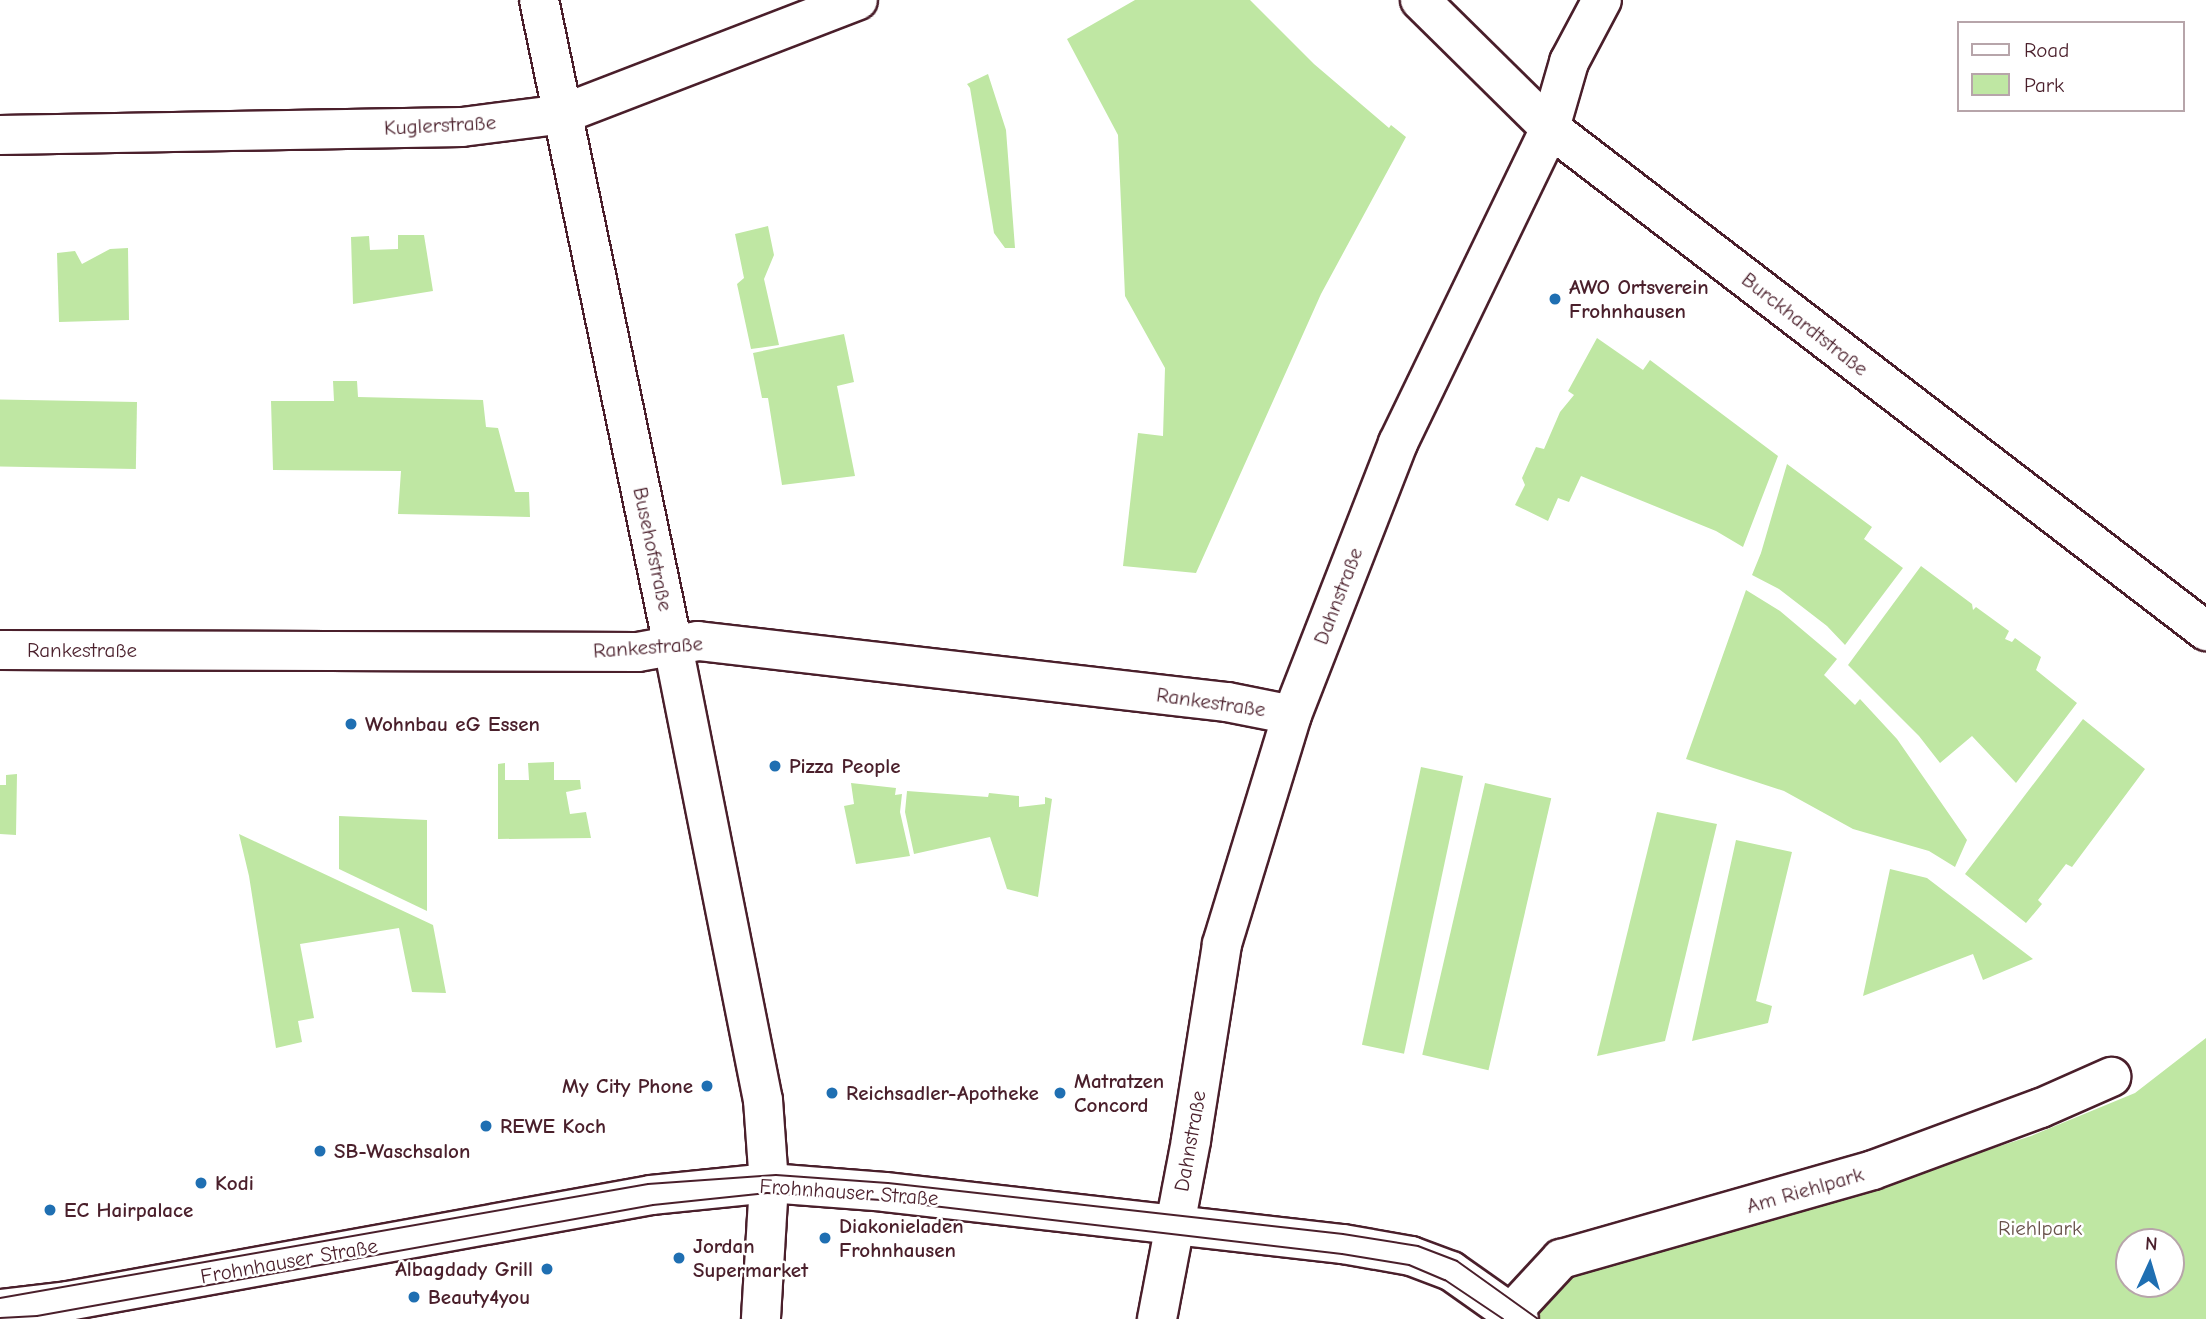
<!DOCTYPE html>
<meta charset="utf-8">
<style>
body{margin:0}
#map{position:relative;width:2206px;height:1319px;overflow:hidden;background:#fff;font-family:"Comic Neue",sans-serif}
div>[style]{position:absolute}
.green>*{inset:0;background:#bfe7a3;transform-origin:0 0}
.roads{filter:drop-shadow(2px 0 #4a1f2b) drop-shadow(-2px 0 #4a1f2b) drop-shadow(0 2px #4a1f2b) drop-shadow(0 -2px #4a1f2b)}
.street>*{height:38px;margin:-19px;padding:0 19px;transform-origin:19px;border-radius:19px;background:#fff}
.secondary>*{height:38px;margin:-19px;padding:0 19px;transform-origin:19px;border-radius:19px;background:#fff}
.tram>*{height:2px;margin:-1px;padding:0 1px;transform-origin:1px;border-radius:1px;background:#4a1f2b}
.dots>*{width:19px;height:19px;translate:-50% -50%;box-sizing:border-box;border:4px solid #fff;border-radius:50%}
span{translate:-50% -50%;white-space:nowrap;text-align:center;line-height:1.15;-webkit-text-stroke:5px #fff;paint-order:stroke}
.street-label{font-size:21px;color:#4a1f2b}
.poi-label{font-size:21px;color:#4a1f2b;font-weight:700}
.left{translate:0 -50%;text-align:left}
.right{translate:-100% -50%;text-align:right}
.park-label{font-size:21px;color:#675149}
.legend{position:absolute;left:1957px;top:21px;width:228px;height:91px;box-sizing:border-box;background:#fff;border:2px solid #b7a5aa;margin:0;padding:9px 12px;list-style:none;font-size:21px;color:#4a1f2b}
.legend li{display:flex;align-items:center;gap:14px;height:35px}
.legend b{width:35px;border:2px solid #b7a5aa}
.north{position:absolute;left:2115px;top:1228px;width:70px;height:70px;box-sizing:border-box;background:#fff;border:2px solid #b7a5aa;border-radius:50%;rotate:4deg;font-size:19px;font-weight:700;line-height:28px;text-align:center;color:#4a1f2b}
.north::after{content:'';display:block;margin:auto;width:24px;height:32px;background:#1f6fb2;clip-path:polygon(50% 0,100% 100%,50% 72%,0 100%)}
</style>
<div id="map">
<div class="green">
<div style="clip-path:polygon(1135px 0,1250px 0,1314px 64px,1389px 128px,1391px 125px,1406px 137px,1321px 294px,1196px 573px,1123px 566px,1138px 433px,1163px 436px,1165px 368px,1125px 296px,1118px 135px,1067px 39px)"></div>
<div style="clip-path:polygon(988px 74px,1006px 130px,1015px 248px,1005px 248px,994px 233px,970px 88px,967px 84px)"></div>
<div style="clip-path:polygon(768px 226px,774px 255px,764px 279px,779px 345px,751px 349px,737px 284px,744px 278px,735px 234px)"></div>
<div style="clip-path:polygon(398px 235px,424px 235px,433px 291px,353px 304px,351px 237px,369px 236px,370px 250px,398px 249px)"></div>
<div style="clip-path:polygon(128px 248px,129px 320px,59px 322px,57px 253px,75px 251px,82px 264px,110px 249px)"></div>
<div style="clip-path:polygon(844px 334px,854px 382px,837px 386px,855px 476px,782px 485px,768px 398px,762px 398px,753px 353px)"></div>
<div style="clip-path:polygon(1597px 338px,1643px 370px,1650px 360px,1778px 456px,1743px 547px,1716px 531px,1581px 476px,1569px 502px,1558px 498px,1548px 521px,1515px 505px,1525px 485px,1522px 478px,1536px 447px,1544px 449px,1560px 412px,1574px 395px,1568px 391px)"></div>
<div style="clip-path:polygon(333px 381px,357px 381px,358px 397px,483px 400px,486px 427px,498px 428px,515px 492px,529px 492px,530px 517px,398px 514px,401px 471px,273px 470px,271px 401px,334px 401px)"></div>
<div style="left:137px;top:402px;width:67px;height:137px;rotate:91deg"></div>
<div style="clip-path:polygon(1787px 464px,1872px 527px,1864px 539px,1903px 568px,1845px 645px,1827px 626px,1779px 589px,1752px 575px,1761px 553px)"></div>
<div style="clip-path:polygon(1921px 566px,1972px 604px,1973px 610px,1976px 607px,2009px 631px,2005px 639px,2012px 642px,2015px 638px,2041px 657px,2036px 670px,2077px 703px,2016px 783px,1972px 736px,1940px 763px,1919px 736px,1848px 665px)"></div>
<div style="clip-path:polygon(1746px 590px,1780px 611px,1837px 659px,1824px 675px,1855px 705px,1860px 699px,1897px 739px,1967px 840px,1955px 867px,1929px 851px,1853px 829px,1784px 791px,1686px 759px)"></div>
<div style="clip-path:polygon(2083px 719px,2145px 769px,2072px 867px,2066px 864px,2038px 900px,2042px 904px,2026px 923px,1965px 874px)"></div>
<div style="clip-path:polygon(554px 762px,554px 780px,580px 780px,581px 789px,566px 792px,570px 814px,586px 812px,591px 838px,498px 839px,498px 764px,505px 763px,505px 780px,529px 780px,528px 763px)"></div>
<div style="left:1421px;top:767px;width:43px;height:284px;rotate:12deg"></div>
<div style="clip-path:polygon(17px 774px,16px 835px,0 834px,0 785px,6px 785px,6px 775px)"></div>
<div style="clip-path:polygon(851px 783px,896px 788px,895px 795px,902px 794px,900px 812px,910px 856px,856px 864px,844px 806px,854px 804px)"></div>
<div style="left:1485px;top:783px;width:68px;height:279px;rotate:13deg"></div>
<div style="clip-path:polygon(907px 791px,988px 797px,989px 793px,1019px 796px,1019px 807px,1045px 804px,1045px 797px,1052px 799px,1038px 897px,1007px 889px,990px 837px,914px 854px,905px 812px)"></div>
<div style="clip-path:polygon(1657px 812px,1717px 824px,1665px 1041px,1597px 1056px)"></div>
<div style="clip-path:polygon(339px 816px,427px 820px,427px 911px,339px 869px)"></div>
<div style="clip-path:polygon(239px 834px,433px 925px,446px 993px,412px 992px,399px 928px,300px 944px,314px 1018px,298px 1021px,302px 1042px,276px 1048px,249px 876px)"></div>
<div style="clip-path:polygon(1736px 840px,1792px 852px,1756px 1001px,1772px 1006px,1768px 1023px,1692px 1041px)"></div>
<div style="clip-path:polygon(1890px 869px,1927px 878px,2033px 959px,1983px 980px,1973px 954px,1863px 996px)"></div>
<div style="clip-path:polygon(evenodd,2206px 1038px,2206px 1319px,1535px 1319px,1532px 1298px,1576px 1271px,1829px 1201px,2031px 1136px,2135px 1093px,2206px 1038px,2129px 1242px,2171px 1242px,2171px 1284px,2129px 1284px,2129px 1242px)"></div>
</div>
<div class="roads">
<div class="street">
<div style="left:539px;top:0;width:660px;rotate:78.28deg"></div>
<div style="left:673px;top:646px;width:463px;rotate:78.8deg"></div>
<div style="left:763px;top:1100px;width:83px;rotate:85.9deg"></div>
<div style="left:769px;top:1183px;width:136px;rotate:93.4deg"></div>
<div style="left:1420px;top:0;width:182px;rotate:44.6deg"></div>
<div style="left:1550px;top:128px;width:827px;rotate:37.48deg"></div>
<div style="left:0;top:135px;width:462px;rotate:-1deg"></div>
<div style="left:462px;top:127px;width:102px;rotate:-7.3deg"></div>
<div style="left:563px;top:114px;width:316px;rotate:-21.1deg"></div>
<div style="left:0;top:650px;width:638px;rotate:0.18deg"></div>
<div style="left:638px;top:652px;width:61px;rotate:-10.4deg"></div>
<div style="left:698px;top:641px;width:533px;rotate:6.58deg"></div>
<div style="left:1227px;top:702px;width:66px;rotate:11.3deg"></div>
<div style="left:1511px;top:1313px;width:74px;rotate:-47.2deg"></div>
<div style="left:1561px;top:1259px;width:324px;rotate:-15.9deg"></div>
<div style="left:1873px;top:1170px;width:179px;rotate:-20.3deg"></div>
<div style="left:2041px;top:1108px;width:77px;rotate:-23.9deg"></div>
<div style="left:1157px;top:1319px;width:182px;rotate:-79.2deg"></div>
<div style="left:1191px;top:1140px;width:198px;rotate:-81deg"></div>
<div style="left:1222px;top:944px;width:239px;rotate:-73deg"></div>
<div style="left:1292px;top:715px;width:292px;rotate:-68.7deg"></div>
<div style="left:1398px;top:443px;width:350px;rotate:-64.2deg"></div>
<div style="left:1550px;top:128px;width:69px;rotate:-73.9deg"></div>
<div style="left:1569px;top:62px;width:70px;rotate:-62deg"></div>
</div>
<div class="secondary">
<div style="left:0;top:1309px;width:68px;rotate:-6.7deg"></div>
<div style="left:68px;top:1301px;width:593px;rotate:-10.3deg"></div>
<div style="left:651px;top:1195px;width:119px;rotate:-5.8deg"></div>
<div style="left:769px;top:1183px;width:116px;rotate:4.4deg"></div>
<div style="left:885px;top:1192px;width:461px;rotate:6.5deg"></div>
<div style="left:1343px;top:1244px;width:69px;rotate:10deg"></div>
<div style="left:1411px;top:1256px;width:43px;rotate:20.6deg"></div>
<div style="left:1451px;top:1271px;width:83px;rotate:35.2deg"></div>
</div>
</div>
<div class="tram">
<div style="left:0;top:1298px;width:658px;rotate:-9.98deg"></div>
<div style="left:648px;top:1184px;width:128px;rotate:-4deg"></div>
<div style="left:776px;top:1175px;width:112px;rotate:4.1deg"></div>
<div style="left:888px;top:1183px;width:458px;rotate:6.4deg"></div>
<div style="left:1343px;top:1234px;width:76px;rotate:9.1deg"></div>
<div style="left:1418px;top:1246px;width:42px;rotate:21deg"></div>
<div style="left:1457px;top:1261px;width:100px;rotate:35.6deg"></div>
<div style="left:0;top:1318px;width:37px;rotate:-3deg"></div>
<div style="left:37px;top:1316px;width:626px;rotate:-10.21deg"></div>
<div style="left:653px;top:1205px;width:115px;rotate:-6deg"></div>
<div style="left:767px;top:1193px;width:115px;rotate:3.5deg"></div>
<div style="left:882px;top:1200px;width:463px;rotate:6.7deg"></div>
<div style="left:1342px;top:1254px;width:68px;rotate:9.3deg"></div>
<div style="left:1409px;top:1265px;width:39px;rotate:23deg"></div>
<div style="left:1445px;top:1280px;width:70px;rotate:33.9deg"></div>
</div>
<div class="dots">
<div style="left:1555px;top:299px;background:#1f6fb2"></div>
<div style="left:351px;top:724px;background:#1f6fb2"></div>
<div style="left:775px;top:766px;background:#1f6fb2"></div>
<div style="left:707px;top:1086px;background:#1f6fb2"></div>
<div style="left:832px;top:1093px;background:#1f6fb2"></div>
<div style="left:1060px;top:1093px;background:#1f6fb2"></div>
<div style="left:486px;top:1126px;background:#1f6fb2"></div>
<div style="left:320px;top:1151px;background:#1f6fb2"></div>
<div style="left:201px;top:1183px;background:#1f6fb2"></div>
<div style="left:50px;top:1210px;background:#1f6fb2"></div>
<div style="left:825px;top:1238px;background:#1f6fb2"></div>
<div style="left:679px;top:1258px;background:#1f6fb2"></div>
<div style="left:547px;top:1269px;background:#1f6fb2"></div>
<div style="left:414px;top:1297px;background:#1f6fb2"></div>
</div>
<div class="street-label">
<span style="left:440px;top:125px;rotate:-3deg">Kuglerstraße</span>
<span style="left:1805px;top:324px;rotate:38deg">Burckhardtstraße</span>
<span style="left:653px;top:549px;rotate:78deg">Busehofstraße</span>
<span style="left:1338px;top:596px;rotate:-69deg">Dahnstraße</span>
<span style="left:648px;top:647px;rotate:-4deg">Rankestraße</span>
<span style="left:82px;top:650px">Rankestraße</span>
<span style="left:1211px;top:702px;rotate:8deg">Rankestraße</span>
<span style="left:1190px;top:1141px;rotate:-80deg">Dahnstraße</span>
<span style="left:1805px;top:1190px;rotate:-16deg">Am Riehlpark</span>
<span style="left:849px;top:1192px;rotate:4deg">Frohnhauser Straße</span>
<span style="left:289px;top:1261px;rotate:-10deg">Frohnhauser Straße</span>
</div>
<div class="poi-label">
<span class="left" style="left:1569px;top:299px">AWO Ortsverein<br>Frohnhausen</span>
<span class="left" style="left:365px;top:724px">Wohnbau eG Essen</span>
<span class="left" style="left:789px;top:766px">Pizza People</span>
<span class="left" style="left:1074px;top:1093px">Matratzen<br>Concord</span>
<span class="right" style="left:693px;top:1086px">My City Phone</span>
<span class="left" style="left:846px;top:1093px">Reichsadler-Apotheke</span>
<span class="left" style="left:500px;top:1126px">REWE Koch</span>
<span class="left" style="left:334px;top:1151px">SB-Waschsalon</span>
<span class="left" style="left:215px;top:1183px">Kodi</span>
<span class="left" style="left:64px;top:1210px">EC Hairpalace</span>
<span class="left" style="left:839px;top:1238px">Diakonieladen<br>Frohnhausen</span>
<span class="left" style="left:693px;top:1258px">Jordan<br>Supermarket</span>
<span class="right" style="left:533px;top:1269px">Albagdady Grill</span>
<span class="left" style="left:428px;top:1297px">Beauty4you</span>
</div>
<div class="park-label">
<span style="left:2040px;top:1228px">Riehlpark</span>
</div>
<ul class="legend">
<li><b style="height:9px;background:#fff"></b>Road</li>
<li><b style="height:19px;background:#bfe7a3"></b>Park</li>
</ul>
<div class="north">N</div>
</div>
